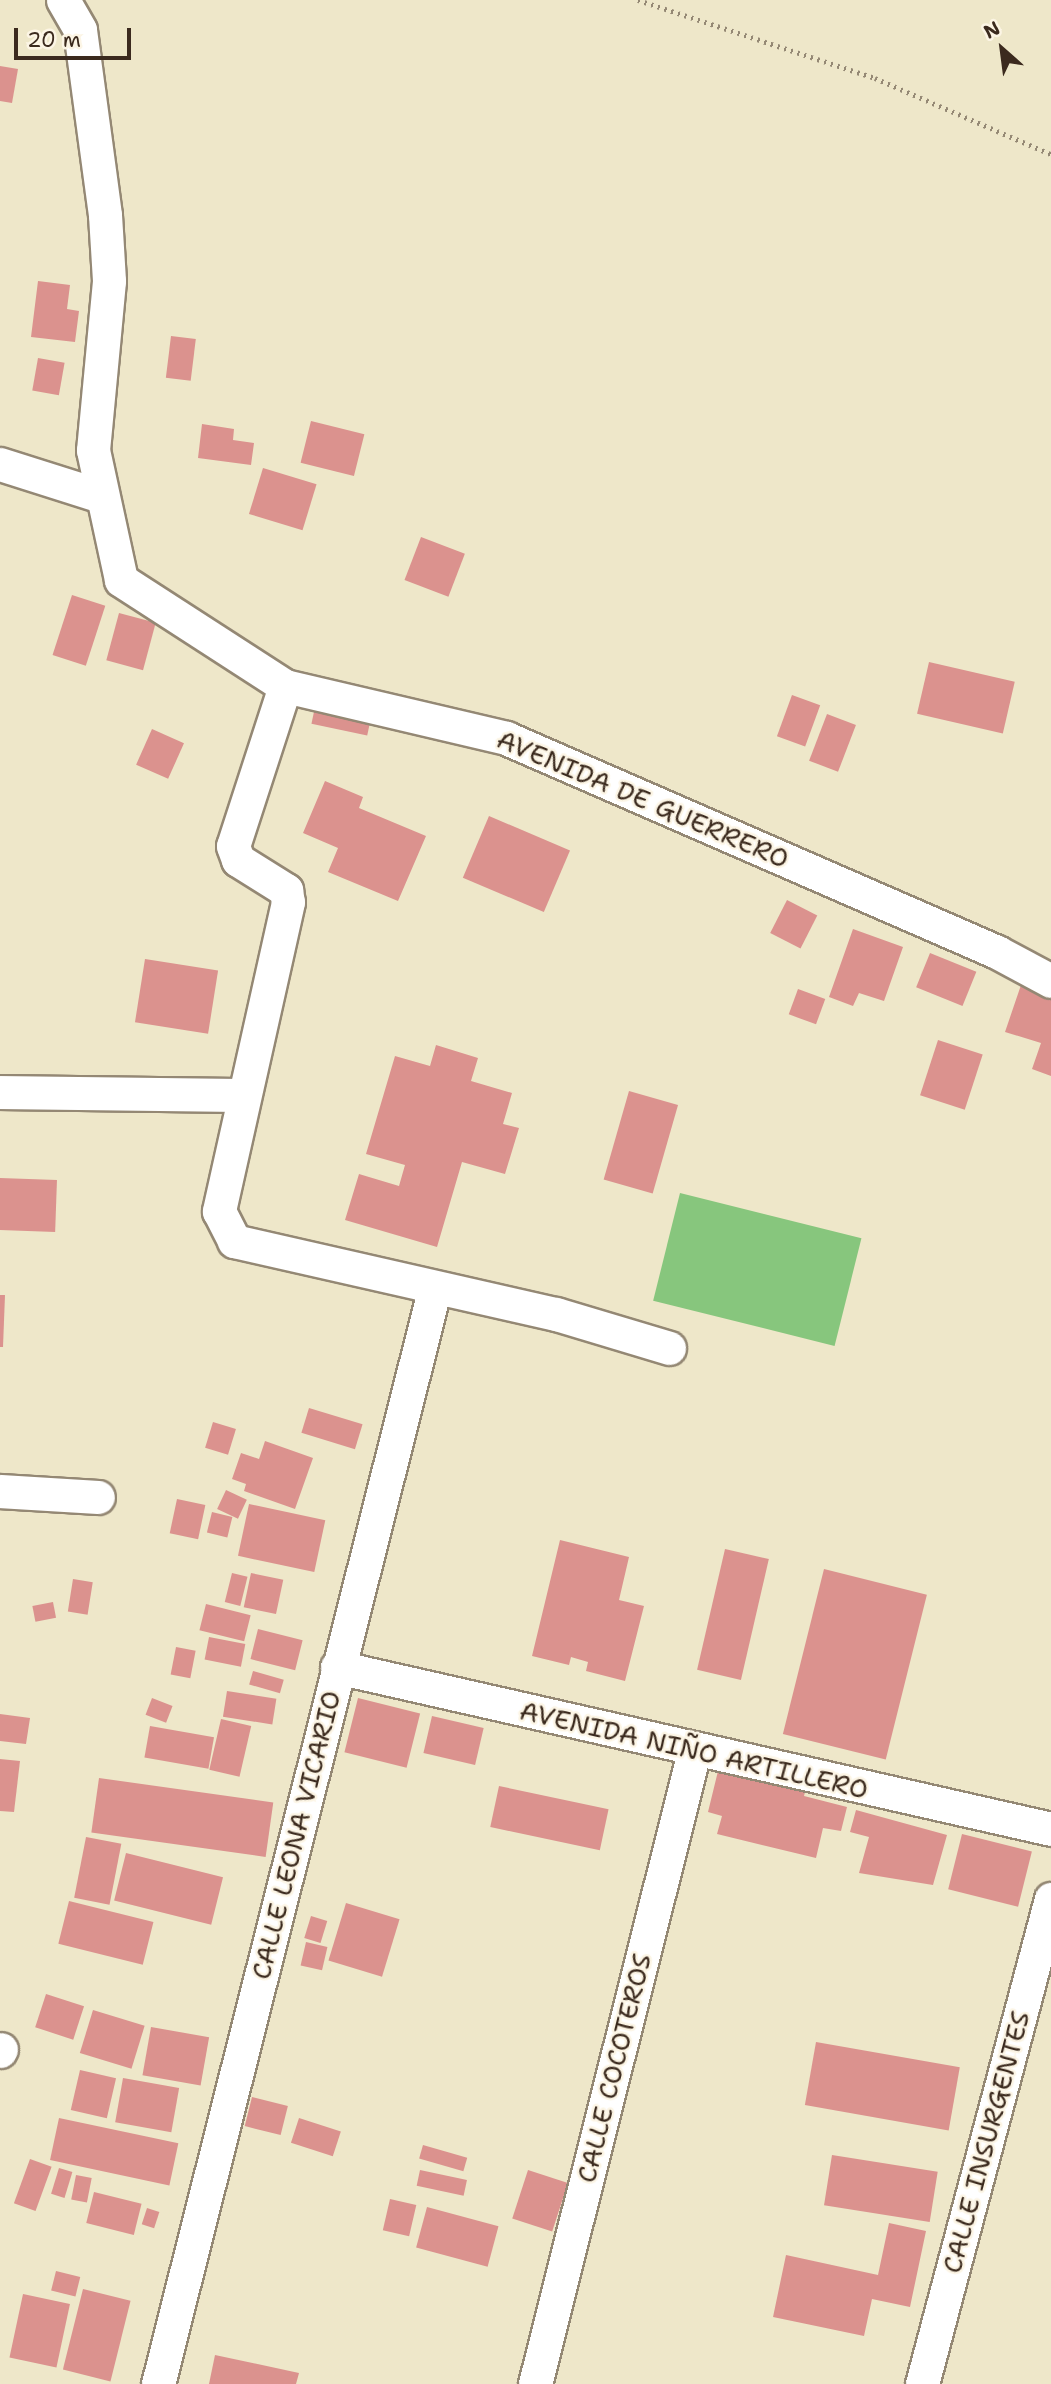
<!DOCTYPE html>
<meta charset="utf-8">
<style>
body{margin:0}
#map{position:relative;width:1051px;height:2384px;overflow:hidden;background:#eee7c9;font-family:"Shantell Sans",sans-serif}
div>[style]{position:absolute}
.green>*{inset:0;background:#87c67d;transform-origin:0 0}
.building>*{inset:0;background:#db928e;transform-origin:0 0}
.path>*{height:4.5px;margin-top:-2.25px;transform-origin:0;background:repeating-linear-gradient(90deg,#948874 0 2px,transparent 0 7px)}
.roads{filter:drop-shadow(2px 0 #948874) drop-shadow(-2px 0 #948874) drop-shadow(0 2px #948874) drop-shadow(0 -2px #948874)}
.street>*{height:33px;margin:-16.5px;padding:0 16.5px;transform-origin:16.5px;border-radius:16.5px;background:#fff}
span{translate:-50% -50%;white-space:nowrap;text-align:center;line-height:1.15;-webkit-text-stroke:5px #fcf5e5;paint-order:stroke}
.street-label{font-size:26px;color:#3b2a1e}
.north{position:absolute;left:967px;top:14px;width:70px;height:70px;-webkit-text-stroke:5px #fcf5e5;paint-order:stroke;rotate:332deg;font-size:19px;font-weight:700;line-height:28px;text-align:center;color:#3b2a1e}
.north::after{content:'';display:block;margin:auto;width:24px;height:32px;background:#3b2a1e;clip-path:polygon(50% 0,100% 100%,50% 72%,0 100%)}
.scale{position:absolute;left:14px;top:28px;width:117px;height:32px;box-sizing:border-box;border:4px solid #3b2a1e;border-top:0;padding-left:9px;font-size:21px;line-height:24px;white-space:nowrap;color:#3b2a1e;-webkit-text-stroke:5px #fcf5e5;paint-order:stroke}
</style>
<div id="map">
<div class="green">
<div style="left:680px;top:1193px;width:187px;height:111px;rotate:14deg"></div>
</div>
<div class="building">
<div style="clip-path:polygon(0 66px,18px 69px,12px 103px,0 101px)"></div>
<div style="clip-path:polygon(38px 281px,70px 285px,67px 309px,79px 311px,75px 342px,31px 337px)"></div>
<div style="left:171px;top:336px;width:25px;height:42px;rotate:7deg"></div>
<div style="left:38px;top:358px;width:27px;height:33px;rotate:10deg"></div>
<div style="left:311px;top:421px;width:55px;height:43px;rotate:14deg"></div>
<div style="clip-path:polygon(202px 424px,234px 429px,233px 440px,254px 443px,251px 465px,198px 458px)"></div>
<div style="left:263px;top:468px;width:56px;height:48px;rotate:17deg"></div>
<div style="left:421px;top:537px;width:47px;height:46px;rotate:21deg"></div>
<div style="left:72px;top:595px;width:35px;height:63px;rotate:18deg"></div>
<div style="left:119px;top:613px;width:38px;height:49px;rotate:15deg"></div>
<div style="left:929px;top:662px;width:88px;height:53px;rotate:13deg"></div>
<div style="left:792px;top:695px;width:30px;height:44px;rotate:20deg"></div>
<div style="left:315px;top:707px;width:57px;height:17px;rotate:12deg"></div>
<div style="left:827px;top:714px;width:31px;height:50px;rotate:21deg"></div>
<div style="left:152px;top:729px;width:35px;height:39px;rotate:24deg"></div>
<div style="clip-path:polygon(325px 781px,363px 797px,359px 808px,426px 836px,398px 901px,328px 872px,338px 848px,303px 833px)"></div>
<div style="left:489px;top:816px;width:88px;height:67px;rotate:23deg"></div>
<div style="left:787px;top:900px;width:34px;height:37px;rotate:27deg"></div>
<div style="clip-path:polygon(853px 929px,903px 947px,884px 1001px,859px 993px,853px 1006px,829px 997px)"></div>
<div style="left:930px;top:953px;width:50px;height:37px;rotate:22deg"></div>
<div style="left:145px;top:959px;width:74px;height:64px;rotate:9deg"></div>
<div style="clip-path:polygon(1021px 985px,1051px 994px,1051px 1076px,1032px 1069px,1041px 1043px,1005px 1032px)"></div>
<div style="left:798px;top:989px;width:29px;height:27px;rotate:20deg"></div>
<div style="left:938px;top:1040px;width:47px;height:58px;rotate:18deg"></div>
<div style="clip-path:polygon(436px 1045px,478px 1058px,471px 1081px,512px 1093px,503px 1124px,519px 1128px,505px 1174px,462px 1162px,437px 1247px,345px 1220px,359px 1174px,399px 1186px,405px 1165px,366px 1154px,395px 1056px,430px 1066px)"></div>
<div style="left:629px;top:1091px;width:51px;height:92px;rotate:16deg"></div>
<div style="left:0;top:1178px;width:57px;height:52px;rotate:2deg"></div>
<div style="clip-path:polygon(0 1295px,5px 1295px,3px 1347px,0 1347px)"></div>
<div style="left:309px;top:1408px;width:56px;height:26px;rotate:17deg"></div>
<div style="left:213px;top:1422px;width:24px;height:27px;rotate:17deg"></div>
<div style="clip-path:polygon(265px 1441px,313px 1458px,295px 1509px,244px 1491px,246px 1484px,232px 1479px,241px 1453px,259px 1459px)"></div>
<div style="left:226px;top:1490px;width:23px;height:21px;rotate:25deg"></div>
<div style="left:177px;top:1499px;width:29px;height:35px;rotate:12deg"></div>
<div style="left:249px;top:1504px;width:78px;height:53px;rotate:12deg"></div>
<div style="left:212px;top:1512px;width:21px;height:21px;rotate:14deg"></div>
<div style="clip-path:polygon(560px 1540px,629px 1557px,619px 1600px,644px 1606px,625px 1681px,586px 1671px,588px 1662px,571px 1657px,569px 1665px,532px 1656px)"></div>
<div style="left:725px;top:1549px;width:45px;height:124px;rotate:13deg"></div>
<div style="left:824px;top:1569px;width:106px;height:170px;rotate:14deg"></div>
<div style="left:232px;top:1573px;width:16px;height:30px;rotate:14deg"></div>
<div style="left:251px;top:1573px;width:33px;height:35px;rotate:12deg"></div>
<div style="left:73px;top:1579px;width:20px;height:33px;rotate:9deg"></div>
<div style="left:53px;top:1602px;width:16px;height:21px;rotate:79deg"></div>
<div style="left:206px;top:1604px;width:46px;height:27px;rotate:14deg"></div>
<div style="left:258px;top:1629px;width:46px;height:31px;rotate:14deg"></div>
<div style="left:209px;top:1637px;width:37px;height:23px;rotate:11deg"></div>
<div style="left:176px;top:1647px;width:20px;height:28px;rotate:11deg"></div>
<div style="left:253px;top:1671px;width:32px;height:14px;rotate:16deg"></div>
<div style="left:227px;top:1691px;width:50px;height:26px;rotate:9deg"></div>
<div style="left:152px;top:1698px;width:22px;height:18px;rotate:21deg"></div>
<div style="left:358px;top:1698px;width:64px;height:56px;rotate:14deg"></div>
<div style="clip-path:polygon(0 1714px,30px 1718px,26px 1744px,0 1741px)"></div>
<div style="left:432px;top:1716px;width:53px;height:38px;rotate:13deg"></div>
<div style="left:221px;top:1719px;width:31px;height:52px;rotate:13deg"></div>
<div style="left:150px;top:1726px;width:65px;height:32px;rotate:10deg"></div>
<div style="clip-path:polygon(0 1759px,20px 1761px,14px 1812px,0 1811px)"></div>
<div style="clip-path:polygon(719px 1767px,806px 1788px,804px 1796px,847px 1807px,841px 1831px,823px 1828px,816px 1858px,717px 1834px,722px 1816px,708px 1812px)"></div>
<div style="left:99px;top:1778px;width:176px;height:55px;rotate:8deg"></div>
<div style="left:499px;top:1786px;width:112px;height:42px;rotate:12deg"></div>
<div style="clip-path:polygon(856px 1810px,947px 1835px,933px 1885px,859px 1873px,869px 1837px,850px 1832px)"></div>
<div style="left:962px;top:1834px;width:72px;height:57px;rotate:14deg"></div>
<div style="left:86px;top:1837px;width:36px;height:62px;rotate:11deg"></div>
<div style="left:126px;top:1853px;width:100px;height:49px;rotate:14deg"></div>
<div style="left:69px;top:1901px;width:87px;height:44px;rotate:14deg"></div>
<div style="left:346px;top:1903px;width:56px;height:60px;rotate:17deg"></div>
<div style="left:311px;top:1916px;width:17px;height:23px;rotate:17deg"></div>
<div style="left:306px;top:1942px;width:22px;height:24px;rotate:13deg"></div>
<div style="left:46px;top:1994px;width:40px;height:35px;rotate:18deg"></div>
<div style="left:93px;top:2010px;width:54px;height:45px;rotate:17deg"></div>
<div style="left:151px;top:2027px;width:59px;height:49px;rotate:10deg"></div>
<div style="left:816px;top:2042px;width:146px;height:64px;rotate:10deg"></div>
<div style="left:80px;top:2070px;width:37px;height:41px;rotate:13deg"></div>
<div style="left:123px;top:2078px;width:57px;height:45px;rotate:10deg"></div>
<div style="left:252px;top:2097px;width:37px;height:30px;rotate:14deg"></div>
<div style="left:59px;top:2118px;width:122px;height:43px;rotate:12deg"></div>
<div style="left:299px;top:2118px;width:44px;height:26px;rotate:18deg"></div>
<div style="left:423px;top:2145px;width:46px;height:14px;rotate:16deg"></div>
<div style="left:832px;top:2155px;width:107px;height:51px;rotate:9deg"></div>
<div style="left:30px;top:2159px;width:23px;height:47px;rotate:20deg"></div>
<div style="left:59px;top:2168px;width:14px;height:27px;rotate:17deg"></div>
<div style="left:420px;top:2170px;width:48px;height:16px;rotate:12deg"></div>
<div style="left:528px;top:2170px;width:42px;height:51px;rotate:18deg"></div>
<div style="left:76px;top:2175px;width:16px;height:25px;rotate:11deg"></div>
<div style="left:94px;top:2192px;width:49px;height:32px;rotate:14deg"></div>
<div style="left:390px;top:2199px;width:27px;height:32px;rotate:13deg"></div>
<div style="left:427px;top:2207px;width:74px;height:42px;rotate:15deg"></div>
<div style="left:147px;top:2208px;width:13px;height:17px;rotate:18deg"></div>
<div style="clip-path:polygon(889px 2223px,926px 2231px,910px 2307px,872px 2299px,864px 2336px,773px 2317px,786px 2255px,878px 2275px)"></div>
<div style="left:56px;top:2271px;width:25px;height:20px;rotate:14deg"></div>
<div style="left:83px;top:2289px;width:49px;height:83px;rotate:14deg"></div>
<div style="left:23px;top:2294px;width:48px;height:65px;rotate:12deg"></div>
<div style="clip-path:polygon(215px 2355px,299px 2373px,296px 2384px,209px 2384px)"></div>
</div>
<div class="path">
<div style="left:638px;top:0;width:250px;rotate:18.2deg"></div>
<div style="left:875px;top:78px;width:192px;rotate:23.4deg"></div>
</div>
<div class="roads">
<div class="street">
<div style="left:63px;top:0;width:34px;rotate:60deg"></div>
<div style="left:80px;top:30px;width:187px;rotate:82.3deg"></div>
<div style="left:105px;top:215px;width:66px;rotate:86.5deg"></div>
<div style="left:109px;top:281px;width:170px;rotate:95.4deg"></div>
<div style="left:93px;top:450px;width:133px;rotate:77.8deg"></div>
<div style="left:121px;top:580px;width:195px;rotate:32.9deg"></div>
<div style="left:285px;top:686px;width:227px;rotate:13.2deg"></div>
<div style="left:506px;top:738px;width:536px;rotate:23.55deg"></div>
<div style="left:997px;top:952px;width:61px;rotate:28.2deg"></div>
<div style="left:0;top:464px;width:106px;rotate:17.6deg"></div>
<div style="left:285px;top:686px;width:168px;rotate:108deg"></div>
<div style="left:233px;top:846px;width:15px;rotate:70deg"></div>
<div style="left:238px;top:860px;width:57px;rotate:32deg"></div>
<div style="left:286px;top:890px;width:12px;rotate:81deg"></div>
<div style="left:288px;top:902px;width:317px;rotate:102.6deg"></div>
<div style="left:219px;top:1211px;width:34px;rotate:63deg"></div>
<div style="left:234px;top:1241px;width:330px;rotate:12.8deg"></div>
<div style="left:556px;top:1314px;width:118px;rotate:16.7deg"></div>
<div style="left:0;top:1092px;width:243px;rotate:0.7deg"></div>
<div style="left:0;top:1491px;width:98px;rotate:3.5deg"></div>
<div style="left:337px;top:1667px;width:732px;rotate:12.78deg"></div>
<div style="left:0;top:2051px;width:2px;rotate:-63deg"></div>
<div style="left:158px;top:2384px;width:1131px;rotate:-75.83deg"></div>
<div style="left:535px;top:2384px;width:652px;rotate:-75.88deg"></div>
<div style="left:922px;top:2384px;width:502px;rotate:-75.11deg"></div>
</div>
</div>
<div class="street-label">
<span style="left:643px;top:799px;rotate:23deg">AVENIDA DE GUERRERO</span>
<span style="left:694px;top:1750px;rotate:13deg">AVENIDA NIÑO ARTILLERO</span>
<span style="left:296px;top:1835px;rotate:-76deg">CALLE LEONA VICARIO</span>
<span style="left:614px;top:2068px;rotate:-76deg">CALLE COCOTEROS</span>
<span style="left:986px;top:2142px;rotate:-75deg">CALLE INSURGENTES</span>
</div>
<div class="north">N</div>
<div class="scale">20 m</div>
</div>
